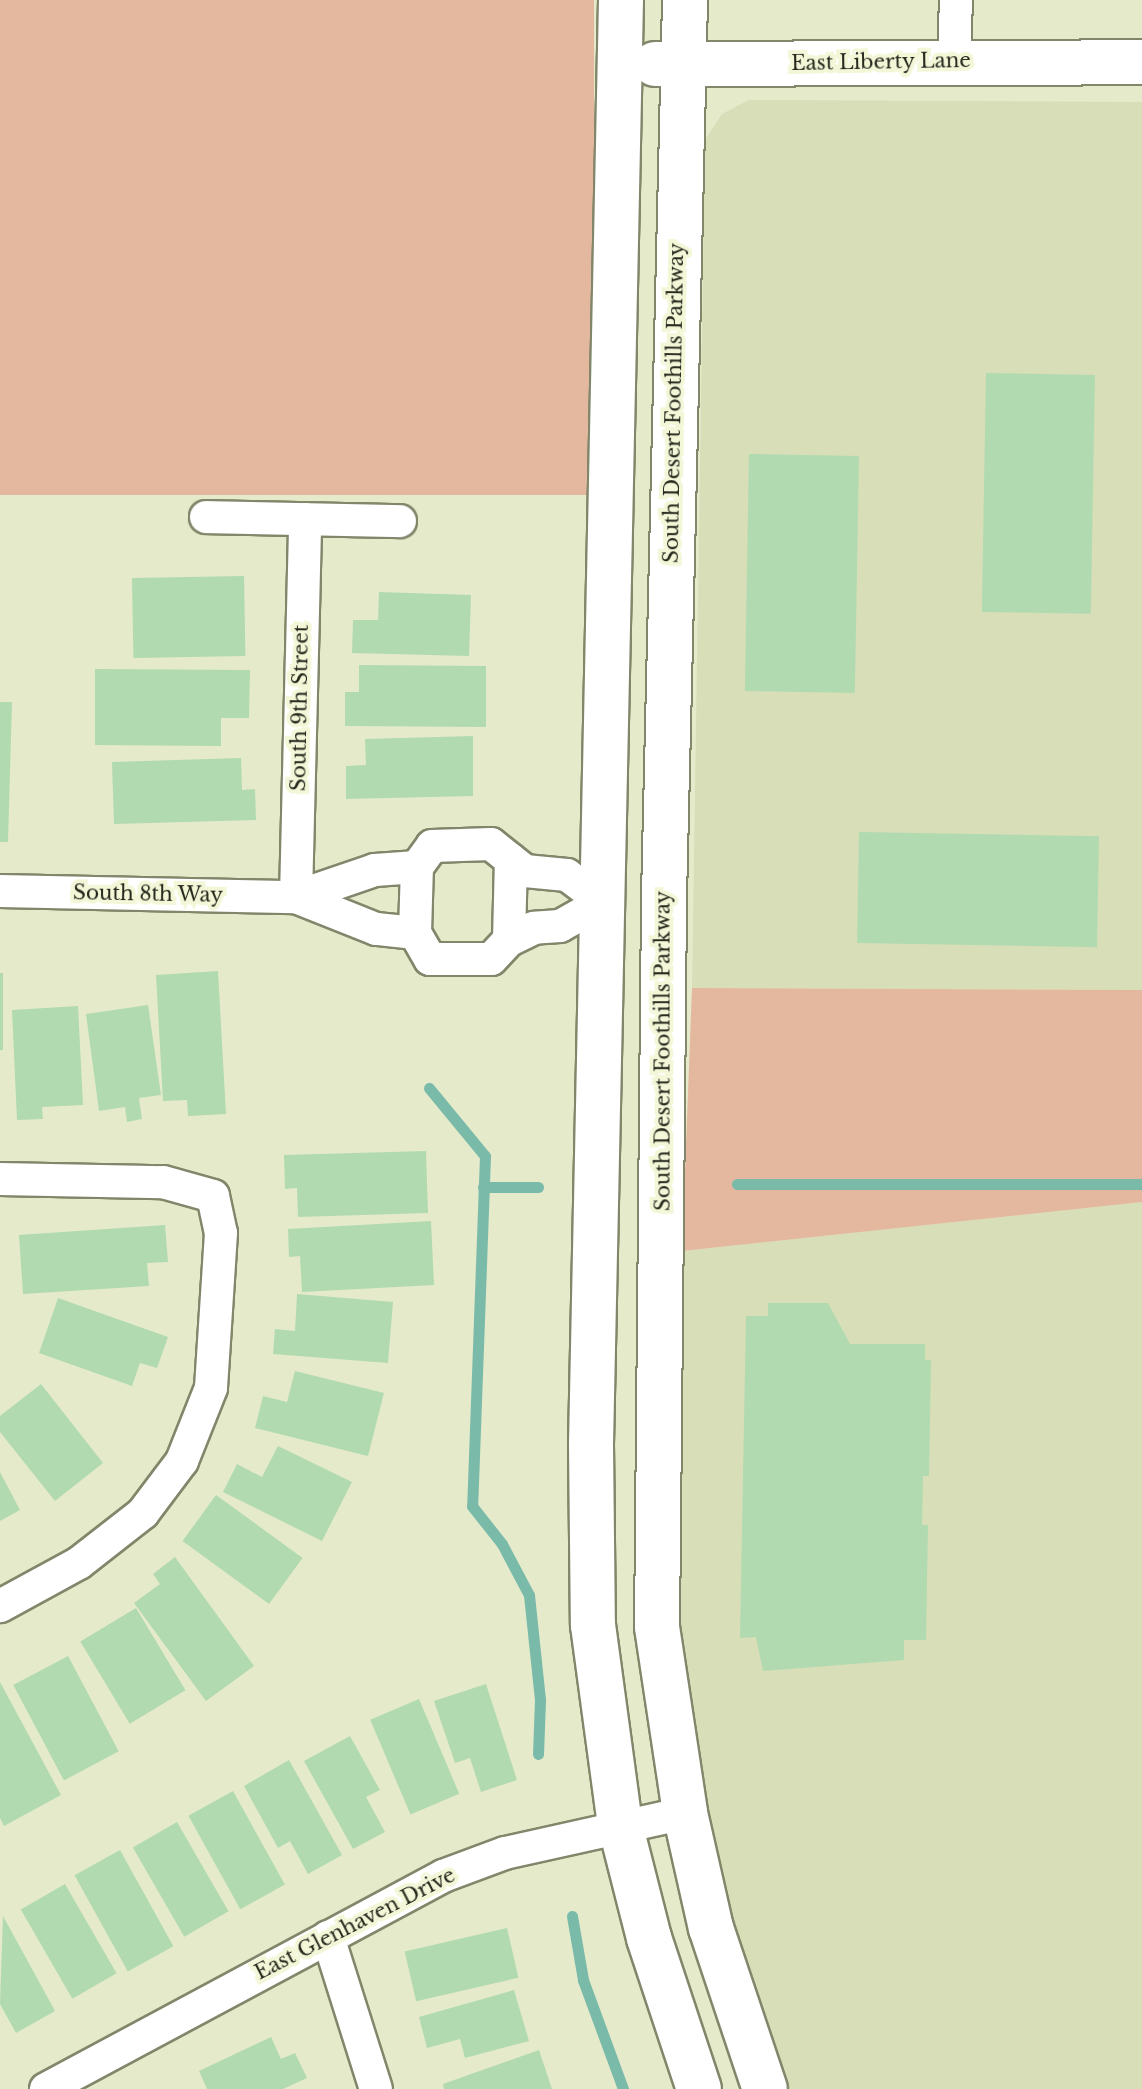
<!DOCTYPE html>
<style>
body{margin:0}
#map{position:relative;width:1142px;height:2089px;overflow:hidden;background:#e5eacb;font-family:"Libre Baskerville",serif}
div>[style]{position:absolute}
.built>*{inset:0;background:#d8deb7}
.green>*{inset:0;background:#e3b89f;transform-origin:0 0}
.stream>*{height:11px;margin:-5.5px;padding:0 5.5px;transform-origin:5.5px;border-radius:5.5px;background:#7abaa9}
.building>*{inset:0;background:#b1dab1;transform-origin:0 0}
.roads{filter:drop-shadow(2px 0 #82866a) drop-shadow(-2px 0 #82866a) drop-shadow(0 2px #82866a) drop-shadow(0 -2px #82866a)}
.street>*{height:32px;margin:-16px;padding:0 16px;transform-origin:16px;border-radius:16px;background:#fff}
.secondary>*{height:44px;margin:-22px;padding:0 22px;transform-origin:22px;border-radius:22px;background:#fff}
span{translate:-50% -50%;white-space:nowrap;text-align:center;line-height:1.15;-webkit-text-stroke:8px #f3f7d8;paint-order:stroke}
.street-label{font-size:20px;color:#26281c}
</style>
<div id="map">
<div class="built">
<div style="clip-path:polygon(749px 100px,1142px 102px,1142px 990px,692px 988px,705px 140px,722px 114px)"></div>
<div style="clip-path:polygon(1142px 1202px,1142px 2089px,787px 2089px,754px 2017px,702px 1816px,669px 1546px,682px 1251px)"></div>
</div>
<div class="green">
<div style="left:0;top:0;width:594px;height:495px"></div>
<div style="clip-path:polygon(692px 988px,1142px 990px,1142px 1202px,682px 1251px)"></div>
</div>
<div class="stream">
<div style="left:429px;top:1088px;width:88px;rotate:50.5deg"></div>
<div style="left:485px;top:1156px;width:350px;rotate:92.1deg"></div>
<div style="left:472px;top:1506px;width:48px;rotate:51.7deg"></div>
<div style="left:502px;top:1544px;width:58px;rotate:62.1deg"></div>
<div style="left:529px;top:1595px;width:106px;rotate:84deg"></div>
<div style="left:540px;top:1700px;width:54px;rotate:92.1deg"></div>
<div style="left:737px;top:1184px;width:405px"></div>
<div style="left:483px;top:1187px;width:55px"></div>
<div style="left:572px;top:1916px;width:65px;rotate:80.2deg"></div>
<div style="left:583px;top:1980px;width:116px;rotate:69.8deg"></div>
</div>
<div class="building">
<div style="left:986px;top:373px;width:109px;height:239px;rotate:1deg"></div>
<div style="left:749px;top:454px;width:110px;height:237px;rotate:1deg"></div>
<div style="left:244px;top:576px;width:80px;height:112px;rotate:89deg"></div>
<div style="clip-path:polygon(379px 592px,471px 595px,469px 656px,352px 653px,353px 620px,378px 620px)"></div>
<div style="clip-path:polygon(359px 665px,486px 666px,486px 727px,345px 726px,345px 692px,359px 692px)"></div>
<div style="clip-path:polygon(95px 669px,250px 670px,249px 718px,221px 718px,221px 746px,95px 745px)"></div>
<div style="clip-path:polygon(0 702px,12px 702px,8px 842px,0 842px)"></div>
<div style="clip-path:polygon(473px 736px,473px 796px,346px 799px,346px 766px,366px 765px,365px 739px)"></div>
<div style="clip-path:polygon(241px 758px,242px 790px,255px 789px,256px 820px,114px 824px,112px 762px)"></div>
<div style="left:859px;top:832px;width:240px;height:111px;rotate:1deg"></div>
<div style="clip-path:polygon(218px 971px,226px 1114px,188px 1116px,187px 1100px,163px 1101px,156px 975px)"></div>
<div style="left:0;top:973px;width:3px;height:77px"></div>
<div style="clip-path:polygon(148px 1005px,161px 1095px,139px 1098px,142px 1119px,127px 1122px,125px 1107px,99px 1111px,86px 1014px)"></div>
<div style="clip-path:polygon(78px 1006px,83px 1105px,42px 1107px,43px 1119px,17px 1120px,12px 1010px)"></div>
<div style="clip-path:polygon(426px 1151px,428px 1213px,298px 1217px,297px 1188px,285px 1189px,284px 1155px)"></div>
<div style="clip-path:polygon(431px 1221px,434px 1285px,302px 1292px,300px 1256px,289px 1257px,288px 1229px)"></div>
<div style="clip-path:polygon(165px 1225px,168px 1262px,147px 1263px,149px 1286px,23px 1294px,19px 1235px)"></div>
<div style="clip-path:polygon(297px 1294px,393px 1302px,388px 1363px,273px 1354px,275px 1329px,295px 1331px)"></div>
<div style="clip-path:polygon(58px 1298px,168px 1337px,157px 1368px,140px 1363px,132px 1386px,39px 1353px)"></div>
<div style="clip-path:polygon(768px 1303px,828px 1303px,850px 1344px,925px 1344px,925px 1360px,931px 1360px,929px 1476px,923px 1476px,922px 1525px,928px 1525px,926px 1640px,904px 1640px,904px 1660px,763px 1671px,756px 1637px,740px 1638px,746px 1316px,768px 1316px)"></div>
<div style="clip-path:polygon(295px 1371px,384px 1393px,368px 1456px,255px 1428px,263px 1396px,287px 1402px)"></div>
<div style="clip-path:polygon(41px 1384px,103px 1463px,55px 1501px,0 1432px,0 1416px)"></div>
<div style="clip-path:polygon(278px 1446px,352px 1482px,322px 1541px,223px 1492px,237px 1464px,262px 1477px)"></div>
<div style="clip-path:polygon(0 1472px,20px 1510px,0 1521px)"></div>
<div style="left:216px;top:1495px;width:107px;height:57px;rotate:36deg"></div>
<div style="clip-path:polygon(175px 1557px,254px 1666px,206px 1701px,134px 1603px,160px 1584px,153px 1574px)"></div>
<div style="left:136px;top:1608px;width:96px;height:65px;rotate:59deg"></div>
<div style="left:68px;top:1656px;width:108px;height:62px;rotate:62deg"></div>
<div style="clip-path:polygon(0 1682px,61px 1795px,4px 1826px,0 1818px)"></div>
<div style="clip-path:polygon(486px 1684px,517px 1780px,481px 1792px,470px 1758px,455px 1763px,434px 1701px)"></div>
<div style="left:419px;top:1699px;width:103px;height:53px;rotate:67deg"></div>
<div style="clip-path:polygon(350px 1736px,380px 1790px,366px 1797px,385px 1832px,353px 1849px,304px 1761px)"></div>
<div style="clip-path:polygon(289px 1760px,342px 1855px,308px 1874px,290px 1841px,278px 1848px,244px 1786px)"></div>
<div style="left:233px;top:1791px;width:107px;height:51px;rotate:61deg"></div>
<div style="left:177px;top:1822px;width:103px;height:51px;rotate:60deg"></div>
<div style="left:120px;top:1850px;width:110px;height:52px;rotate:61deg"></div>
<div style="left:65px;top:1884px;width:103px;height:51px;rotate:60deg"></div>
<div style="clip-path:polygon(3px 1916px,55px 2011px,16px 2033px,0 2004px)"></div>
<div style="left:507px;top:1928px;width:51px;height:105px;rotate:77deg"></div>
<div style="clip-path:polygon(514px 1990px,529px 2041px,465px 2058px,460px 2039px,427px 2048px,419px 2017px)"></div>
<div style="clip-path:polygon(271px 2037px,281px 2059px,295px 2053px,307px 2078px,283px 2089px,207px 2089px,199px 2071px)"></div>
<div style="clip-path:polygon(539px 2050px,552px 2089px,444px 2089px,443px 2084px)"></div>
</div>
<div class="roads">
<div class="street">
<div style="left:954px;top:62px;width:62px;rotate:-88.2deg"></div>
<div style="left:206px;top:517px;width:194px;rotate:1.2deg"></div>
<div style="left:0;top:891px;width:296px;rotate:1.2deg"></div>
<div style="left:296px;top:897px;width:83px;rotate:-18.9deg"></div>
<div style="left:375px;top:870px;width:42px;rotate:-4.1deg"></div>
<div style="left:417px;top:867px;width:26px;rotate:-54deg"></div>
<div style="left:432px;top:846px;width:59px;rotate:-1.9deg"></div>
<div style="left:491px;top:844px;width:43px;rotate:38.5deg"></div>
<div style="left:525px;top:871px;width:42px;rotate:5.4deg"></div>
<div style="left:567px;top:875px;width:45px;rotate:36.9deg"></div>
<div style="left:603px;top:902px;width:49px;rotate:150.8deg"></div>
<div style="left:560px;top:926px;width:26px;rotate:176deg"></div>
<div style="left:534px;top:928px;width:28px;rotate:154deg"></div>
<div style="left:509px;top:940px;width:26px;rotate:133deg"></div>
<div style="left:491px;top:959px;width:61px;rotate:180deg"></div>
<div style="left:430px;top:959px;width:30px;rotate:-120deg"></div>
<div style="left:415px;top:933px;width:39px;rotate:-174deg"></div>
<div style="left:376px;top:929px;width:86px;rotate:-158.2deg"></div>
<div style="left:296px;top:897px;width:378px;rotate:-88.6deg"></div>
<div style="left:415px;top:933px;width:66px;rotate:-88.3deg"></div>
<div style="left:509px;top:940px;width:80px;rotate:-88.6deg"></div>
<div style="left:0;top:1179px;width:163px;rotate:1.1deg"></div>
<div style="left:163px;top:1182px;width:52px;rotate:15.6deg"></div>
<div style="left:213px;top:1196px;width:38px;rotate:78deg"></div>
<div style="left:221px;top:1233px;width:155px;rotate:93.7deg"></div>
<div style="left:211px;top:1388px;width:79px;rotate:111.7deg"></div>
<div style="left:182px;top:1461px;width:65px;rotate:126.9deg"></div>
<div style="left:143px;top:1513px;width:81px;rotate:142deg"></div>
<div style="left:79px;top:1563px;width:90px;rotate:151.4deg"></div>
<div style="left:328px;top:1937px;width:159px;rotate:72.5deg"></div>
<div style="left:46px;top:2089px;width:451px;rotate:-28.2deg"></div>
<div style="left:443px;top:1876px;width:66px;rotate:-20.4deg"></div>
<div style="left:505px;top:1853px;width:184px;rotate:-12.5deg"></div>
</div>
<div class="secondary">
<div style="left:621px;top:0;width:1444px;rotate:91.19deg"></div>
<div style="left:591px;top:1444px;width:181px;rotate:89.4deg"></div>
<div style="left:593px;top:1625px;width:201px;rotate:82.3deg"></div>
<div style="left:620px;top:1824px;width:118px;rotate:75.7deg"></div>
<div style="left:649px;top:1938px;width:159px;rotate:71.7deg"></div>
<div style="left:685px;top:0;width:901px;rotate:91.34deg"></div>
<div style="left:664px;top:901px;width:726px;rotate:90.55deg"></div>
<div style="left:657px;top:1627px;width:188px;rotate:81.4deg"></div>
<div style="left:685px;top:1813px;width:118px;rotate:77.3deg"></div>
<div style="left:711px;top:1928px;width:170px;rotate:71.5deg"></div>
<div style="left:655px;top:64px;width:487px;rotate:-0.2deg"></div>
</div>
</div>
<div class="street-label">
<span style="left:881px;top:62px;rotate:-1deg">East Liberty Lane</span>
<span style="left:674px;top:403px;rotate:-89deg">South Desert Foothills Parkway</span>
<span style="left:300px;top:708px;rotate:-89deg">South 9th Street</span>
<span style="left:148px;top:894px;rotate:1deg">South 8th Way</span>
<span style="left:663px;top:1051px;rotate:-90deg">South Desert Foothills Parkway</span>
<span style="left:355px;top:1924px;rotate:-27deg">East Glenhaven Drive</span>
</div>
</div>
